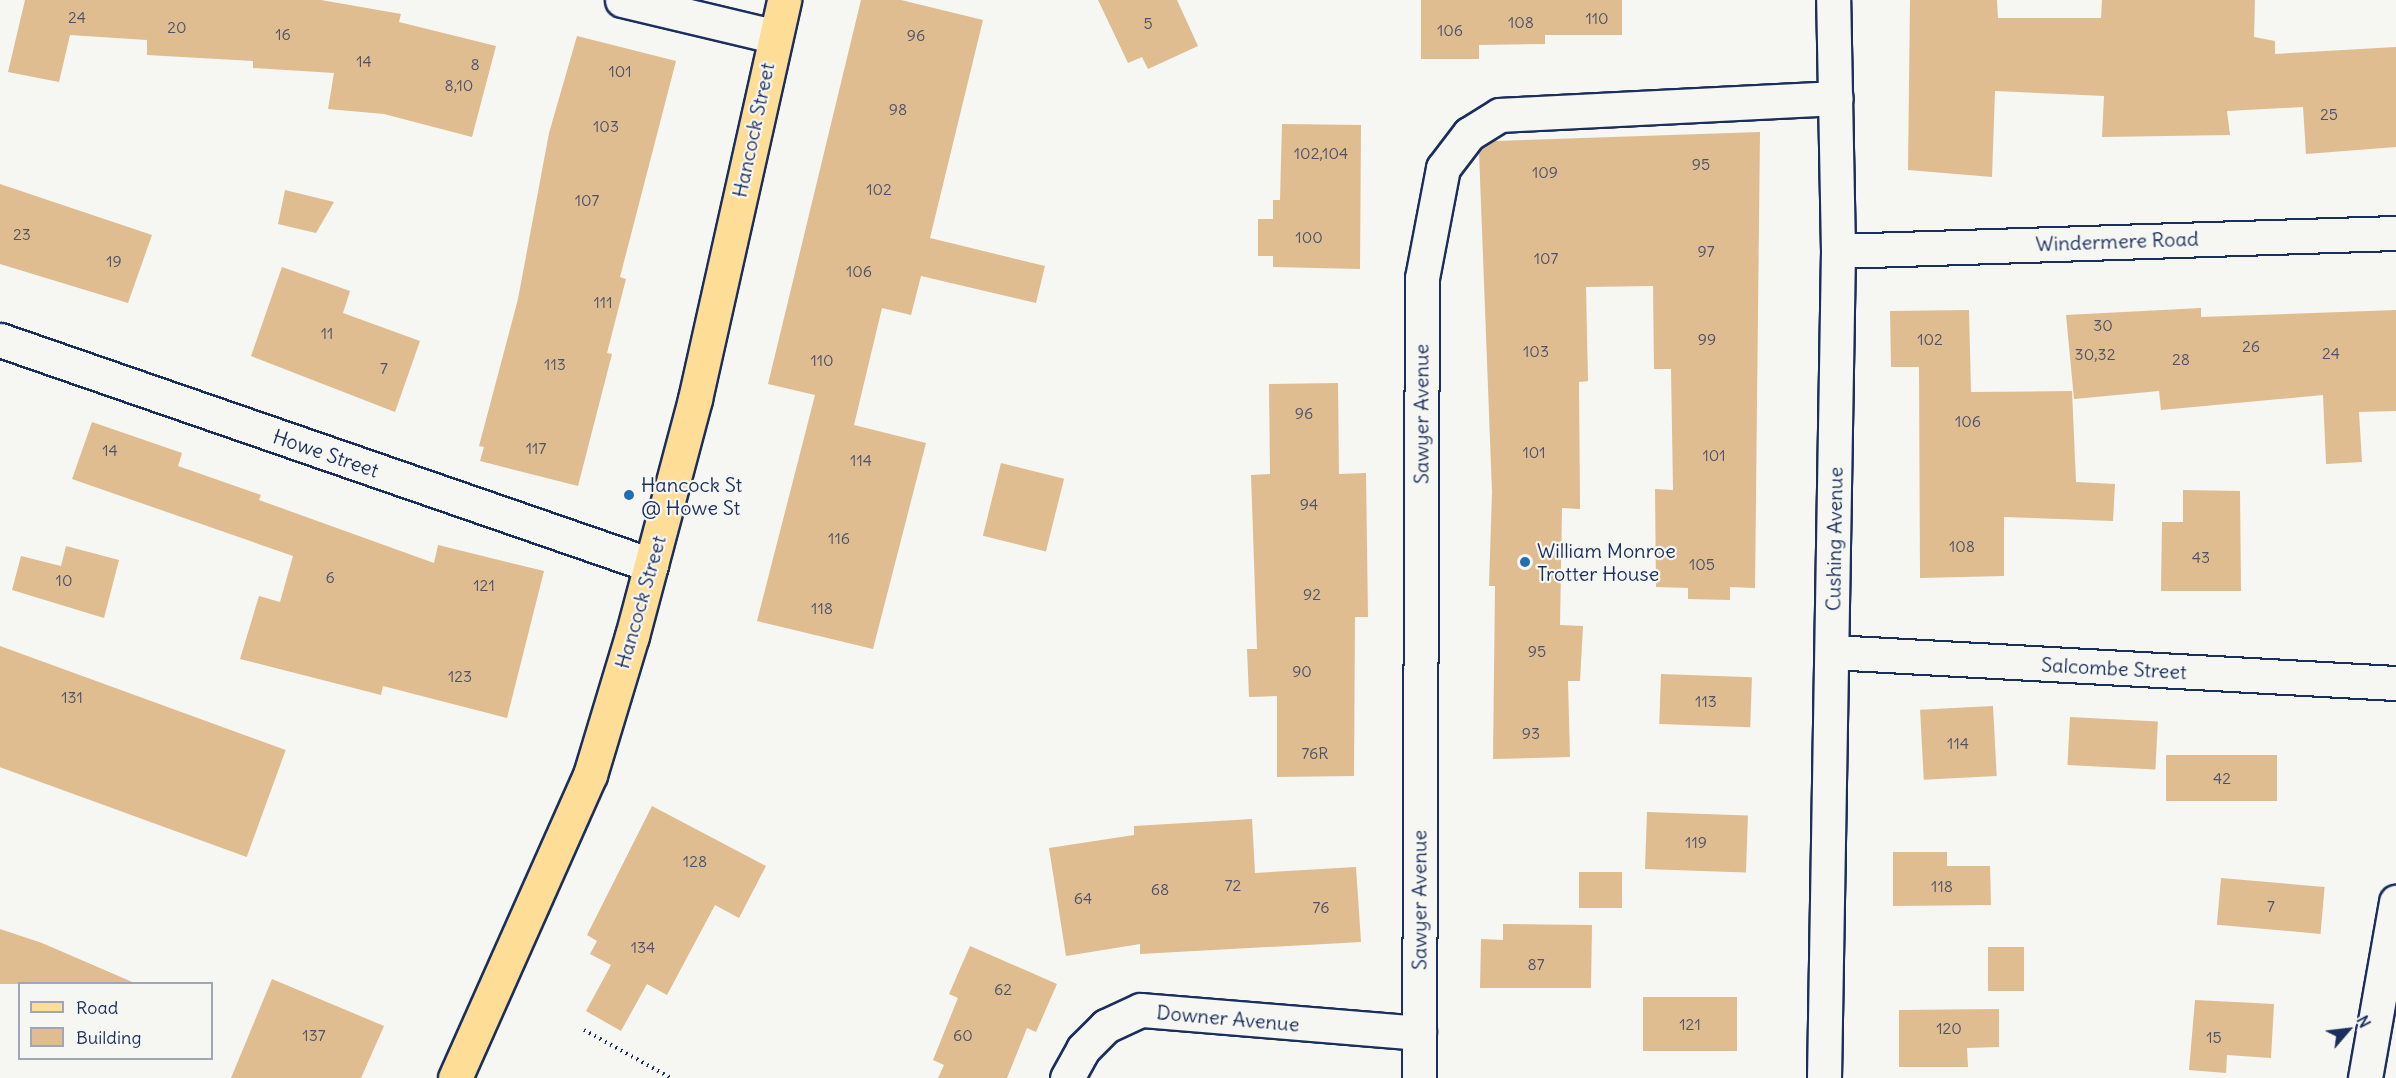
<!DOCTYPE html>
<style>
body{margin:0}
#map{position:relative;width:2396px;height:1078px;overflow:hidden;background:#f6f6f2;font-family:Delius,sans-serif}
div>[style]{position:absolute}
.building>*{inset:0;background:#e0bc91;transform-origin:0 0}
.path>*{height:4px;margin-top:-2px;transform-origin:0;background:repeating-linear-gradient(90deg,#1b2f5e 0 1.5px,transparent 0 6px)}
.roads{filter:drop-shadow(2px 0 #1b2f5e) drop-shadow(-2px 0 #1b2f5e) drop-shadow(0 2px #1b2f5e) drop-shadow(0 -2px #1b2f5e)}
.minor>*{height:33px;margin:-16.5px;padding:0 16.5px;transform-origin:16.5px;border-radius:16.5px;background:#f6f6f2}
.major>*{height:33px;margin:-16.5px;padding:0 16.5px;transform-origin:16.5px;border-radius:16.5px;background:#fedd96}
.dots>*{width:16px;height:16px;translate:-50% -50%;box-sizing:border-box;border:3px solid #f6f6f2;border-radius:50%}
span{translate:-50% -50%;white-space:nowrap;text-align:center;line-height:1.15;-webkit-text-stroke:4.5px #f6f6f2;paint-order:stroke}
.number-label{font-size:16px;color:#4c526b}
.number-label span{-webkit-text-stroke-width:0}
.street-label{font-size:20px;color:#1b2f5e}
.poi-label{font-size:20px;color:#1b2f5e}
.left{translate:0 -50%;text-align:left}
.legend{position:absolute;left:18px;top:982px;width:195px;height:78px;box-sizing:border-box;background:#f6f6f2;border:2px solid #9ea6b7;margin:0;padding:8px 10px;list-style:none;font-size:18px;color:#1b2f5e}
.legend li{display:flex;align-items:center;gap:12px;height:30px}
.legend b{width:30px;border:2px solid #9ea6b7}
.north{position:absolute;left:2318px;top:1000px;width:60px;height:60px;-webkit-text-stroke:4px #f6f6f2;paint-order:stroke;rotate:62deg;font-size:16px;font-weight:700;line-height:24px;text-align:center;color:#1b2f5e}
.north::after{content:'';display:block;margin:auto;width:21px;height:27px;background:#1b2f5e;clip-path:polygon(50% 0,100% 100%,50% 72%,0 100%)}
</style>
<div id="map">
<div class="building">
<div style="clip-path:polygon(25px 0,321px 0,401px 14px,399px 22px,496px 46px,472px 137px,384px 114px,328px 109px,334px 73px,253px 68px,253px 61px,147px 55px,147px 40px,70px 35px,59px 82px,8px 72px)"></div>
<div style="clip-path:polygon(861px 0,901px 0,983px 20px,930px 238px,1045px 266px,1036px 303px,921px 276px,911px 315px,882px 308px,854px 425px,926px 443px,873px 649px,757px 621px,815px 395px,768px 384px)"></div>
<div style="clip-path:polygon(1098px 0,1177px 0,1198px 46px,1148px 69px,1142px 57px,1128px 63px)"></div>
<div style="clip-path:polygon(1421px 0,1622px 0,1622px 35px,1545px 35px,1545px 44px,1479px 45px,1479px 59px,1421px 59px)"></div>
<div style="clip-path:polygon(1910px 0,1997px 0,1998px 18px,2101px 18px,2102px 0,2255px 0,2254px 37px,2275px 41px,2275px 54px,2396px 47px,2396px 147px,2306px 154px,2303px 107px,2227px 111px,2230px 135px,2102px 137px,2104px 96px,1995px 91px,1992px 177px,1908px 170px)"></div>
<div style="clip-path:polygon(577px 36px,676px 61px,620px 277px,626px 279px,607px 353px,612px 354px,578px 486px,480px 461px,484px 447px,479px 446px,518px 299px,549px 133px)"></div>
<div style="clip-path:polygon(1282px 124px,1361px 125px,1360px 269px,1273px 267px,1273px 256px,1258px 256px,1258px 219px,1273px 219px,1273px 200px,1280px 200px)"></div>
<div style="clip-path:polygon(1760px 132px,1755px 588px,1730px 587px,1730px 600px,1688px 599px,1688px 588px,1656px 587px,1655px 489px,1673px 490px,1671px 369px,1654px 369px,1653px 286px,1586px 287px,1588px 381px,1579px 382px,1580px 509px,1562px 508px,1560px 625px,1583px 626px,1580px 681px,1568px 681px,1570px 757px,1493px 759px,1495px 586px,1489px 586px,1492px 492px,1479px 152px,1494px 141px)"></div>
<div style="clip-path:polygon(0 184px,152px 235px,128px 303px,0 264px)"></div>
<div style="clip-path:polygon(285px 190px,334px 202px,316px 233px,278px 224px)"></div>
<div style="clip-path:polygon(282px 267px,350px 291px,343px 313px,420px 341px,395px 412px,251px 356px)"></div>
<div style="clip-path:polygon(2201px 308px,2201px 317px,2396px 310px,2396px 411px,2359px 412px,2362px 462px,2326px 464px,2323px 395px,2161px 410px,2159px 391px,2074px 399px,2066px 315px)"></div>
<div style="clip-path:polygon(1969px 310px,1971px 392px,2072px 391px,2076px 482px,2115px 484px,2113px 521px,2004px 517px,2004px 576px,1920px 578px,1919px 367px,1891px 367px,1890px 311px)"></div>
<div style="clip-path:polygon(1338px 383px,1339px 474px,1366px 473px,1368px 617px,1355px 617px,1354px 776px,1277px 777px,1277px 696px,1249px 697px,1247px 649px,1257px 649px,1251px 475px,1270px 474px,1269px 384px)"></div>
<div style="clip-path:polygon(92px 422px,182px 453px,178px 466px,261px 495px,259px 500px,434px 563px,438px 545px,544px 571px,507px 718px,383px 686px,381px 695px,240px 659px,259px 596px,280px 602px,293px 556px,72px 479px)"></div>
<div style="left:1001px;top:463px;width:65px;height:75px;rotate:14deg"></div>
<div style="clip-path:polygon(2183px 490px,2240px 491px,2241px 591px,2161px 591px,2162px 522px,2183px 522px)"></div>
<div style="clip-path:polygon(66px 546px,119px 560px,104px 618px,12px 590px,21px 556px,61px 566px)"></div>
<div style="left:0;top:646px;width:304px;height:114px;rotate:20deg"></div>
<div style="left:1661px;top:674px;width:91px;height:50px;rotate:2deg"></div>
<div style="left:1993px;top:706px;width:70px;height:73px;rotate:87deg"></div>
<div style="left:2070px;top:717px;width:88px;height:48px;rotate:3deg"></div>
<div style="left:2277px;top:755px;width:46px;height:111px;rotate:90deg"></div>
<div style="clip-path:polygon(652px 806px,766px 866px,739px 918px,715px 905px,667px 995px,647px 984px,621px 1031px,586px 1011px,611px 965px,590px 954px,597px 941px,587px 935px)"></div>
<div style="left:1647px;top:812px;width:101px;height:57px;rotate:2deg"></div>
<div style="clip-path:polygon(1252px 819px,1255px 873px,1356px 867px,1361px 942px,1140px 954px,1140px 944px,1066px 956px,1049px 848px,1134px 835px,1134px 826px)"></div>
<div style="clip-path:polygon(1893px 852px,1947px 852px,1947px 866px,1990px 866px,1991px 905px,1893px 906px)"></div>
<div style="left:1579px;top:872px;width:43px;height:36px"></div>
<div style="left:2221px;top:878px;width:104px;height:47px;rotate:5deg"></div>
<div style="clip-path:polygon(1503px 924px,1592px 925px,1591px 988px,1480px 988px,1481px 939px,1503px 940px)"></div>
<div style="clip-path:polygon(0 929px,42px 943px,137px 984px,0 984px)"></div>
<div style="clip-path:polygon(970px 946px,1057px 984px,1036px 1032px,1027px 1028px,1007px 1078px,938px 1078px,944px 1065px,933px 1060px,958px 998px,949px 994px)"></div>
<div style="left:1988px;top:947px;width:36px;height:44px"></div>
<div style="clip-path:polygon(272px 979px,384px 1026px,361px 1078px,231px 1078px)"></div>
<div style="left:1737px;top:997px;width:54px;height:94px;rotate:90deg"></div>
<div style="clip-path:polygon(2195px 1000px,2274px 1004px,2271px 1058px,2227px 1055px,2226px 1073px,2189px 1070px)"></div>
<div style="clip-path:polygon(1999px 1009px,1999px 1047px,1967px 1048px,1968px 1067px,1899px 1067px,1899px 1010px)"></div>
</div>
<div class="path">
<div style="left:584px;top:1030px;width:99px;rotate:28.9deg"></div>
</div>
<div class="roads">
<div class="minor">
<div style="left:622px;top:0;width:155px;rotate:13.4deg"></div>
<div style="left:1838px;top:251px;width:558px;rotate:-1.85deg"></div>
<div style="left:0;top:340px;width:689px;rotate:19.07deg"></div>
<div style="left:1832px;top:652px;width:565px;rotate:3.15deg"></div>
<div style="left:1067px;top:1078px;width:33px;rotate:-61deg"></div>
<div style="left:1083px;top:1049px;width:33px;rotate:-45deg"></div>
<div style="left:1106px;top:1026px;width:38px;rotate:-25deg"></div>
<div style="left:1141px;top:1010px;width:279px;rotate:4.7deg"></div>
<div style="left:1419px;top:1078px;width:800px;rotate:-89.79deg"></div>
<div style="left:1422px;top:278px;width:112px;rotate:-79.2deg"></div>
<div style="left:1443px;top:168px;width:43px;rotate:-52.6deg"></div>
<div style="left:1469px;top:134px;width:36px;rotate:-32deg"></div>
<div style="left:1500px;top:115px;width:336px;rotate:-2.9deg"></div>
<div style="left:1824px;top:1078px;width:827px;rotate:-89.03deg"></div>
<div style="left:1838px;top:251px;width:251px;rotate:-91.1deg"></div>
<div style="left:2365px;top:1078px;width:179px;rotate:-80deg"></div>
</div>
<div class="major">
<div style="left:455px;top:1078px;width:332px;rotate:-66deg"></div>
<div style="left:590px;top:775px;width:145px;rotate:-73.2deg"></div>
<div style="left:632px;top:636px;width:245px;rotate:-75.1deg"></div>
<div style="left:695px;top:399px;width:409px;rotate:-77.4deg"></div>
</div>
</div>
<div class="dots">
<div style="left:629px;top:495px;background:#1f6fb2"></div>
<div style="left:1525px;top:562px;background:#1f6fb2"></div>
</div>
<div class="number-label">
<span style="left:77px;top:17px">24</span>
<span style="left:1597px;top:18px">110</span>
<span style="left:1521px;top:22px">108</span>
<span style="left:1148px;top:23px">5</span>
<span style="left:177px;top:27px">20</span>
<span style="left:1450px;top:30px">106</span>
<span style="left:283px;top:34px">16</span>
<span style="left:916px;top:35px">96</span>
<span style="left:364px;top:61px">14</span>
<span style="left:475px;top:64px">8</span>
<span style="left:620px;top:71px">101</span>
<span style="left:459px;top:85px">8,10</span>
<span style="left:898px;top:109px">98</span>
<span style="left:2329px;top:114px">25</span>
<span style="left:606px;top:126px">103</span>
<span style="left:1321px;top:153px">102,104</span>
<span style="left:1701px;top:164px">95</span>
<span style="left:1545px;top:172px">109</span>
<span style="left:879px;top:189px">102</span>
<span style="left:587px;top:200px">107</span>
<span style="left:22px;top:234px">23</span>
<span style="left:1309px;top:237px">100</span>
<span style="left:1706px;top:251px">97</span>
<span style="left:1546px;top:258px">107</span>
<span style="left:114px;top:261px">19</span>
<span style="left:859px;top:271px">106</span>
<span style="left:603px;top:302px">111</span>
<span style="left:2103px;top:325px">30</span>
<span style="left:327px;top:333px">11</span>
<span style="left:1707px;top:339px">99</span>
<span style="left:1930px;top:339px">102</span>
<span style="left:2251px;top:346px">26</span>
<span style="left:1536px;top:351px">103</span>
<span style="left:2331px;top:353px">24</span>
<span style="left:2095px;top:354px">30,32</span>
<span style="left:2181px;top:359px">28</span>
<span style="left:822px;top:360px">110</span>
<span style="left:555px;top:364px">113</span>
<span style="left:384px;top:368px">7</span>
<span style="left:1304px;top:413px">96</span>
<span style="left:1968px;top:421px">106</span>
<span style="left:536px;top:448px">117</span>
<span style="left:110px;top:450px">14</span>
<span style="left:1534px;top:452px">101</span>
<span style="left:1714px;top:455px">101</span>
<span style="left:861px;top:460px">114</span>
<span style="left:1309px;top:504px">94</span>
<span style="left:839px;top:538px">116</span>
<span style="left:1962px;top:546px">108</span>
<span style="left:2201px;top:557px">43</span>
<span style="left:1702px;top:564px">105</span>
<span style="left:330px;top:577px">6</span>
<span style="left:64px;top:580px">10</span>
<span style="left:484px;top:585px">121</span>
<span style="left:1312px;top:594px">92</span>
<span style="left:822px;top:608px">118</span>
<span style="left:1537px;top:651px">95</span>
<span style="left:1302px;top:671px">90</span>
<span style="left:460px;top:676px">123</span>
<span style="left:72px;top:697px">131</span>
<span style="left:1706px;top:701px">113</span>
<span style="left:1531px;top:733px">93</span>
<span style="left:1958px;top:743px">114</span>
<span style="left:1315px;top:753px">76R</span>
<span style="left:2222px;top:778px">42</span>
<span style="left:1696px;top:842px">119</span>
<span style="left:695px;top:861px">128</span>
<span style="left:1233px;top:885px">72</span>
<span style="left:1942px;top:886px">118</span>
<span style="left:1160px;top:889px">68</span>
<span style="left:1083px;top:898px">64</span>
<span style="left:2271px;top:906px">7</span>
<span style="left:1321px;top:907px">76</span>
<span style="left:643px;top:947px">134</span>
<span style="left:1536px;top:964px">87</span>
<span style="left:1003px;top:989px">62</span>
<span style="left:1690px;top:1024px">121</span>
<span style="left:1949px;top:1028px">120</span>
<span style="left:314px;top:1035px">137</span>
<span style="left:963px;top:1035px">60</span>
<span style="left:2214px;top:1037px">15</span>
</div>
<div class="street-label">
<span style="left:753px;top:130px;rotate:-78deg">Hancock Street</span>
<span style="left:2117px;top:241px;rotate:-2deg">Windermere Road</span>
<span style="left:1421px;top:414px;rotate:-90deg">Sawyer Avenue</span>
<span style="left:326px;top:453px;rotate:19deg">Howe Street</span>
<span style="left:1834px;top:539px;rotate:-89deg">Cushing Avenue</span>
<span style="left:640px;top:602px;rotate:-74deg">Hancock Street</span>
<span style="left:2114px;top:668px;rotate:3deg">Salcombe Street</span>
<span style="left:1419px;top:900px;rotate:-90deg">Sawyer Avenue</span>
<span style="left:1228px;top:1018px;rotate:5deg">Downer Avenue</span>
</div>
<div class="poi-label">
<span class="left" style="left:641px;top:496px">Hancock St<br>@ Howe St</span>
<span class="left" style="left:1537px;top:562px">William Monroe<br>Trotter House</span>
</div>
<ul class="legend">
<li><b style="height:8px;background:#fedd96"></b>Road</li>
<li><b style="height:16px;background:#e0bc91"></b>Building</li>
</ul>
<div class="north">N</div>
</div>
